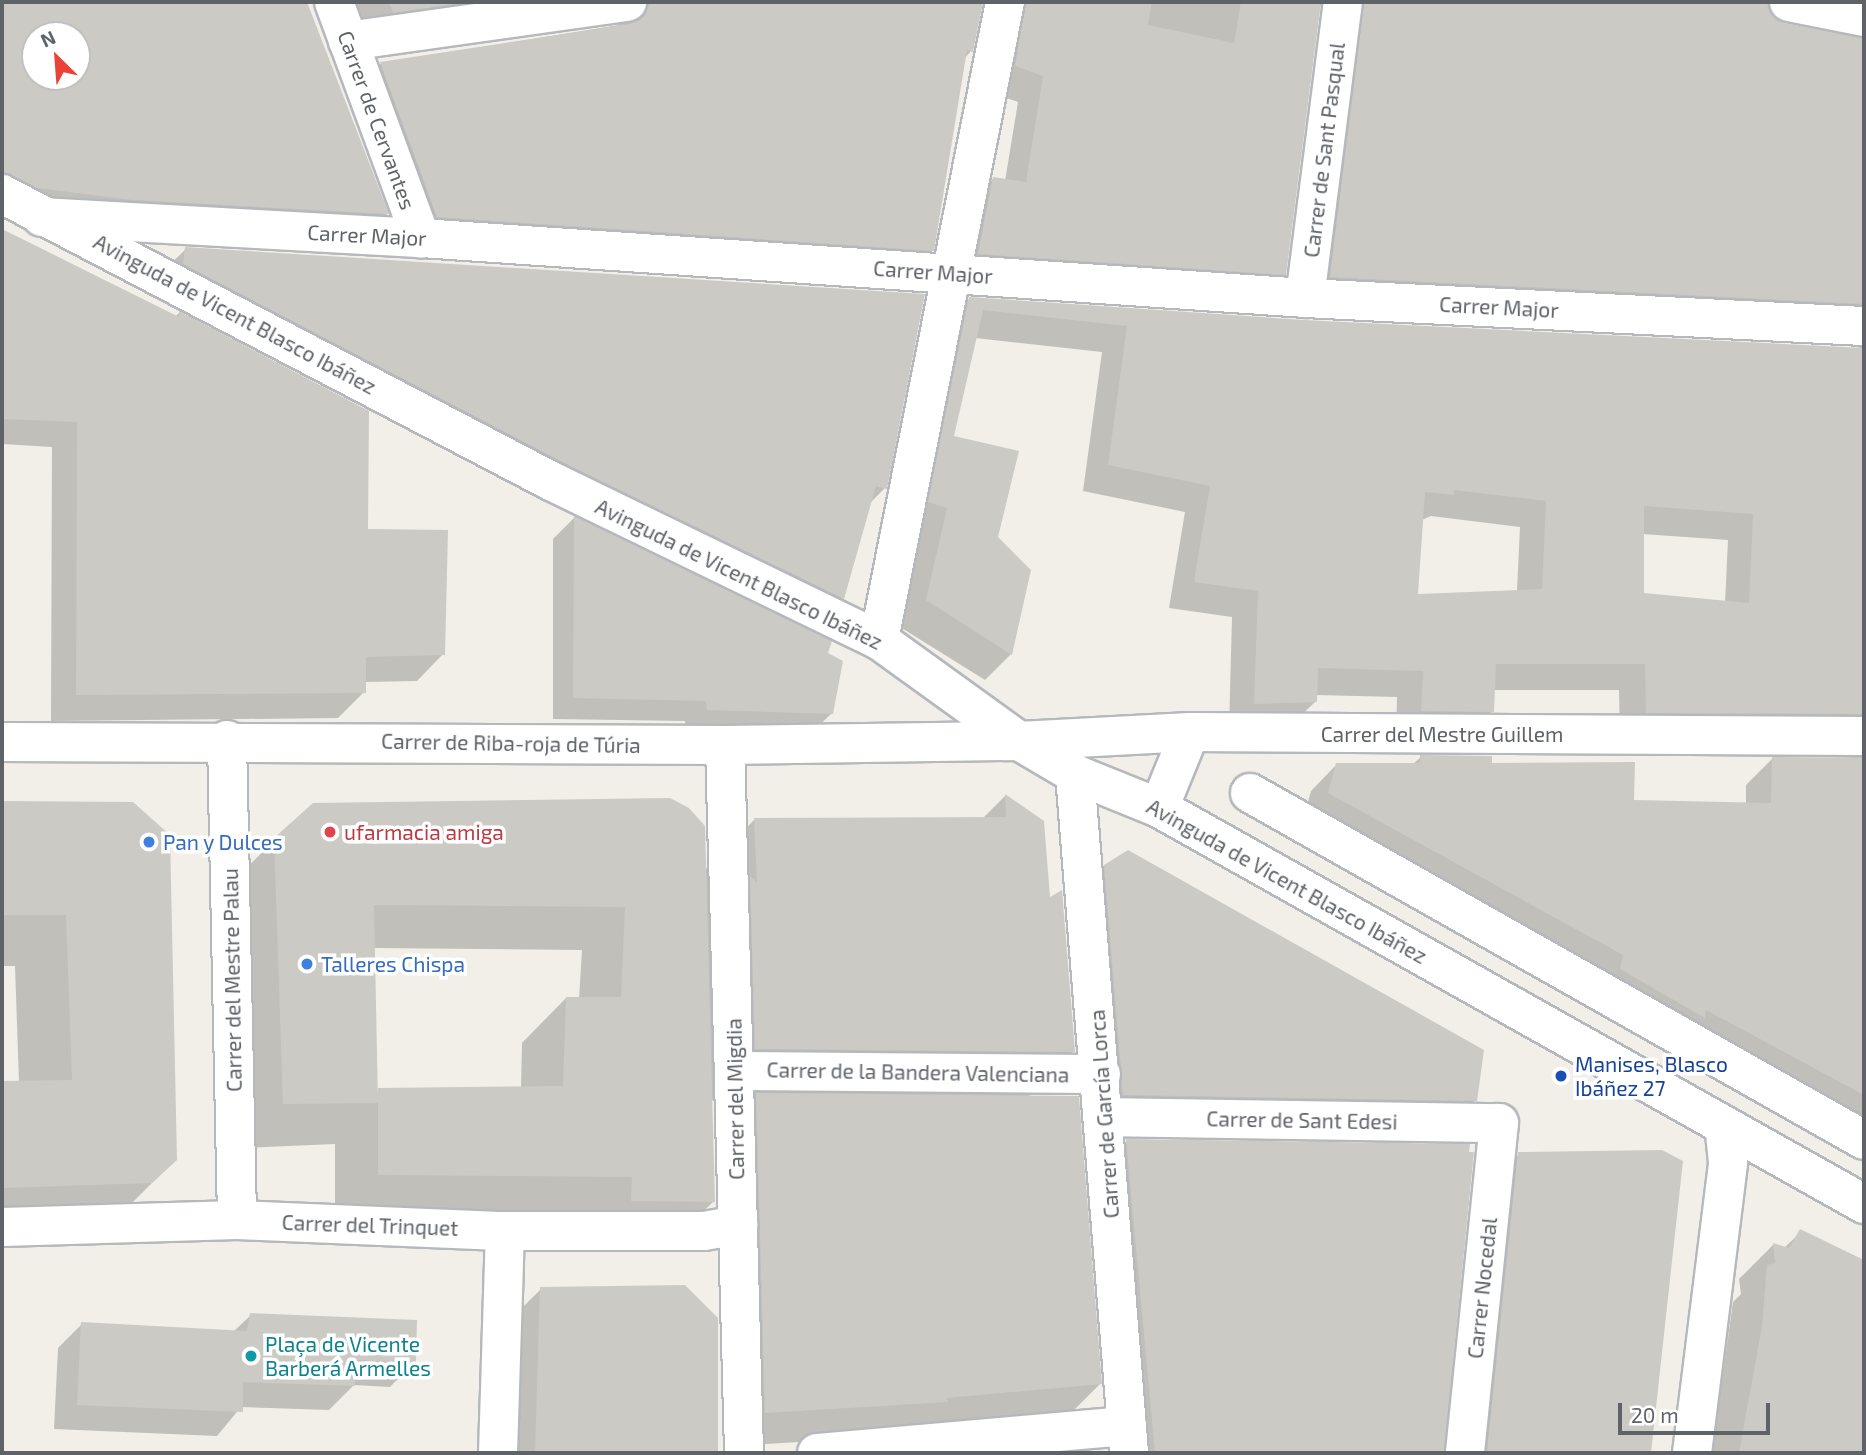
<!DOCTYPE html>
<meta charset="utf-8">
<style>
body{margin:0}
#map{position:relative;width:1866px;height:1455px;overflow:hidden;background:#f1efe8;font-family:"Exo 2",sans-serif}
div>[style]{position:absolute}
.shadow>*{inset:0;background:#0003}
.building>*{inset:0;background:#cccac5}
.roads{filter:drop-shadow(2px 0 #b5b8bc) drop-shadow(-2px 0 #b5b8bc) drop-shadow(0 2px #b5b8bc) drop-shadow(0 -2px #b5b8bc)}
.pedestrian>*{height:38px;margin:-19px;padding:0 19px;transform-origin:19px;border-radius:19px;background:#fff}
.minor>*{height:38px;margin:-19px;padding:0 19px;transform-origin:19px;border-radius:19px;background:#fff}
.tertiary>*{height:38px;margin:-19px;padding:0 19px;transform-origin:19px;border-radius:19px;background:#fff}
.secondary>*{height:38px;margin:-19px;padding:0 19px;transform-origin:19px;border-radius:19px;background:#fff}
.dots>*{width:19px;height:19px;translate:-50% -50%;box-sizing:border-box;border:4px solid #fff;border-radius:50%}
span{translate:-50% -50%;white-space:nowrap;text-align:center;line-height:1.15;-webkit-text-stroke:7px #fff;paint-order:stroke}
.street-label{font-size:21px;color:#5f6368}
.health-label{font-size:21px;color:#be3a42}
.left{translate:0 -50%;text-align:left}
.shop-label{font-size:21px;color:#366cbe}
.transit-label{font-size:21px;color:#164399}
.culture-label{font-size:21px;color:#0d838f}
.frame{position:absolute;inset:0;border:4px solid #5f6368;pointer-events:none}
.north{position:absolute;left:21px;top:21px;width:70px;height:70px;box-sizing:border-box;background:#fff;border:2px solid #bfc1c3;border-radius:50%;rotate:335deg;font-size:19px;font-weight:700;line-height:28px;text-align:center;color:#5f6368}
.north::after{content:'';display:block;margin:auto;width:24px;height:32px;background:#ea4335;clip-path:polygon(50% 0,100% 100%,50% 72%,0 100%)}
.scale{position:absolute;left:1618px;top:1403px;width:152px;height:32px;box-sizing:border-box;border:4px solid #5f6368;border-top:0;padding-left:9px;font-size:21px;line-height:24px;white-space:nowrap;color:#5f6368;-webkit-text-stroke:5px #fff;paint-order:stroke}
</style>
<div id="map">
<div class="shadow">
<div style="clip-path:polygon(evenodd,2px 2px,305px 2px,387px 214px,359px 242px,2px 212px,2px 2px,35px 35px,77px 35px,77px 77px,35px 77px,35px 35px)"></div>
<div style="clip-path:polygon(351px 2px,983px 2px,971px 51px,964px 59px,932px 250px,904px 278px,409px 245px,353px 92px,380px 64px,619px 25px,606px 9px,365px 40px)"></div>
<div style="clip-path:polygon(evenodd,1025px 2px,1864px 2px,1864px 1133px,1303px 819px,1311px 791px,1337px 764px,1413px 764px,1421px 757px,1490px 764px,1632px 801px,1746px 804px,1746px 785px,1772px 759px,1857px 757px,1848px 742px,1620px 738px,1619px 690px,1493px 690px,1492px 711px,1466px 737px,1396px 737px,1397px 697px,1316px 695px,1316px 701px,1289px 727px,1229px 729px,1232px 617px,1169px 608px,1185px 512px,1083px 491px,1102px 352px,975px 338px,952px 438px,997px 537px,1011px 654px,985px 680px,900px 627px,921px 534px,903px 528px,943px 325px,970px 299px,1303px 322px,1859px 349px,1857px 342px,1304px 303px,1331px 11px,1319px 6px,1284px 274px,1258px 300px,952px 279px,967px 206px,993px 179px,1005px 181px,1018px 102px,989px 92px,1000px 27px,1025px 2px,1768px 7px,1853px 27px,1857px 40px,1783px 25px,1773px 19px,1768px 7px,1025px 2px,1431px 516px,1520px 527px,1517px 591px,1417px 596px,1422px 520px,1431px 516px,1025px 2px,1642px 534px,1728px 540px,1725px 603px,1642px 595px,1642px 534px)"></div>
<div style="clip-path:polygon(2px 239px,18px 239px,175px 317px,179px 313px,366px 530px,443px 654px,417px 681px,364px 682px,364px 692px,338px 718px,51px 721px,52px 447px,2px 444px)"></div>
<div style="clip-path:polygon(186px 249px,885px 488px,868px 505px,842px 598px,819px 621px,162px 272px)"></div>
<div style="clip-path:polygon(574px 518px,832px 713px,810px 734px,686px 731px,685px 721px,553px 719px,553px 539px)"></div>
<div style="clip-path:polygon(evenodd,1005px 796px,1049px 900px,1073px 1051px,1028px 1097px,1100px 1384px,1066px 1418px,912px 1435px,732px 1446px,751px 1101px,711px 1100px,714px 1201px,669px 1245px,335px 1219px,335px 1144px,240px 1148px,230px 884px,275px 840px,705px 870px,755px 819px,983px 818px,1005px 796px,373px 948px,582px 950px,579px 999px,566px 998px,522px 1043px,521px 1088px,376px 1093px,373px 948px)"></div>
<div style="clip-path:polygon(2px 803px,132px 803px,176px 1159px,123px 1212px,2px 1237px,2px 1083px,19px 1082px,15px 966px,2px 966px)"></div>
<div style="clip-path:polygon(1105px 866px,1475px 1100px,1451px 1124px,1099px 1119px,1081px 891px)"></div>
<div style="clip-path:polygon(1127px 1141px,1441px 1451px,1442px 1453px,1127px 1453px,1101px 1167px)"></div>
<div style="clip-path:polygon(1519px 1154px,1681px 1162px,1650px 1453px,1465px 1453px,1493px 1180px)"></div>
<div style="clip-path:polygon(1801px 1232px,1864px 1262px,1864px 1453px,1712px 1453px,1733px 1302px,1741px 1294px,1739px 1279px,1773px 1245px,1784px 1248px)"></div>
<div style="clip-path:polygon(541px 1289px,717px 1318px,718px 1453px,486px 1453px,489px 1341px)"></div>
<div style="clip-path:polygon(251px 1315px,414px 1362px,390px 1387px,354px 1385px,329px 1410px,241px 1407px,217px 1436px,54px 1429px,58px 1348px,82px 1324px,233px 1332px)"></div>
</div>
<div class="building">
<div style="clip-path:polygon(evenodd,2px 2px,307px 2px,389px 214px,132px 200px,37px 188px,2px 172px,2px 2px,35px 35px,77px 35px,77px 77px,35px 77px,35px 35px)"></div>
<div style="clip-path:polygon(389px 2px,471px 2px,393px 13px)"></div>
<div style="clip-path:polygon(648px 2px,983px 2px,973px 52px,967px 50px,934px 251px,437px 217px,380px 62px,630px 24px,641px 19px)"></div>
<div style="clip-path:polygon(1026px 2px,1152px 2px,1148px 25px,1234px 43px,1241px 2px,1321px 2px,1286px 275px,978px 254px,993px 177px,1026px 182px,1043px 76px,1015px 66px)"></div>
<div style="clip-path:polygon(1364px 2px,1768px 2px,1774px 18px,1784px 23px,1864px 38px,1864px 304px,1330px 277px)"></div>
<div style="clip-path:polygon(2px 229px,179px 317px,179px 311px,369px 411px,368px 529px,448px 530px,445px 655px,366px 657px,366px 693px,76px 695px,77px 422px,2px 419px)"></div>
<div style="clip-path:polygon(185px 247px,925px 294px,887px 489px,876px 486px,844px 599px,574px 468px,183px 264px)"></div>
<div style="clip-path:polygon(evenodd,969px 297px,1304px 320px,1864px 348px,1864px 714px,1646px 713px,1645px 664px,1496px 664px,1494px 712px,1421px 711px,1423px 671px,1318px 668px,1317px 702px,1254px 704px,1258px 591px,1194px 582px,1210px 486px,1108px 465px,1127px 326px,983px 310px,954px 436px,1019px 451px,998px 537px,1031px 570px,1012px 655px,926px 600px,947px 508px,928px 502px,969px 297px,1454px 490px,1546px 501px,1542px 589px,1418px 594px,1425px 492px,1454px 495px,1454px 490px,969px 297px,1644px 506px,1753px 514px,1749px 603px,1644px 593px,1644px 506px)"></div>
<div style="clip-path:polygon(574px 516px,832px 641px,828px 653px,843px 661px,833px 714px,707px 710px,706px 701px,573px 698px)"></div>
<div style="clip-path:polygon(1420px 755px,1492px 756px,1492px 763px,1635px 762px,1634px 800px,1771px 803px,1772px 757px,1864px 758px,1864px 1095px,1706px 1010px,1705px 1018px,1620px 969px,1623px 955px,1328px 793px,1336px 763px,1420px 763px)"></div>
<div style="clip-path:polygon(1005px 794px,1044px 821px,1050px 897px,1062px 890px,1075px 1052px,755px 1049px,750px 876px,757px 883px,754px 818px,1006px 817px)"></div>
<div style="clip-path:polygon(670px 798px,689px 808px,705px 826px,715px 1202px,631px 1201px,632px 1177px,378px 1175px,378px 1088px,563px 1086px,566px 997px,621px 997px,625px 907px,374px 905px,378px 1103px,283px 1104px,274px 838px,313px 803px)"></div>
<div style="clip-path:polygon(2px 801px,133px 802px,170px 835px,177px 1160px,152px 1183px,2px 1188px,2px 1081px,72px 1080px,66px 915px,2px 915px)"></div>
<div style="clip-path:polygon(1128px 850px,1484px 1050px,1477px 1101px,1123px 1095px,1104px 865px)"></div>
<div style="clip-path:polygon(756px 1093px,1079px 1096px,1102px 1384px,947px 1398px,948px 1402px,765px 1413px)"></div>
<div style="clip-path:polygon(1126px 1139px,1470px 1144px,1469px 1152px,1474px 1152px,1444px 1453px,1155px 1453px)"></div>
<div style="clip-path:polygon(1662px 1150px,1683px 1161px,1651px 1453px,1487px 1453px,1518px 1152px)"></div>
<div style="clip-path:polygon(1800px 1229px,1864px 1260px,1864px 1453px,1739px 1453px,1762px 1326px,1767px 1265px,1775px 1263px,1773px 1243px,1789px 1248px)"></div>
<div style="clip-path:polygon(685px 1285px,718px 1318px,718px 1453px,535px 1453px,540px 1287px)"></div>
<div style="clip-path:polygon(250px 1313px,417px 1320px,416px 1363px,355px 1360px,355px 1386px,243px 1382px,243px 1412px,77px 1405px,81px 1322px,247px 1331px)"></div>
</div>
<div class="roads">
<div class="pedestrian">
<div style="left:1250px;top:793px;width:705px;rotate:29.47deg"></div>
<div style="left:498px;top:1453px;width:222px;rotate:-88.2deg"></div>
</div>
<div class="minor">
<div style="left:334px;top:2px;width:252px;rotate:69.8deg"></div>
<div style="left:1789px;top:2px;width:76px;rotate:11.3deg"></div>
<div style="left:348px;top:41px;width:282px;rotate:-8deg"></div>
<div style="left:42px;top:217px;width:380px;rotate:3.2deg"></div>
<div style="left:421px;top:238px;width:886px;rotate:3.88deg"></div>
<div style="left:1305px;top:298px;width:560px;rotate:2.87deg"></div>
<div style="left:1305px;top:298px;width:298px;rotate:-82.7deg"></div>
<div style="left:879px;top:640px;width:650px;rotate:-78.83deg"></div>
<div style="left:227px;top:740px;width:480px;rotate:88.8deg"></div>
<div style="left:725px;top:745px;width:708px;rotate:88.46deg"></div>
<div style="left:734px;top:1071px;width:367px;rotate:0.5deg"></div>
<div style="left:1104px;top:1117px;width:395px;rotate:0.9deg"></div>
<div style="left:1499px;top:1123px;width:332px;rotate:95.9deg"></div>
<div style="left:2px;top:1227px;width:235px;rotate:-1.7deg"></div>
<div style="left:237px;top:1220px;width:268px;rotate:2.4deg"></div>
<div style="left:505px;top:1231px;width:199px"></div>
<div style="left:704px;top:1231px;width:35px;rotate:-10deg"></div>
<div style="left:817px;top:1453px;width:311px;rotate:-5deg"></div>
<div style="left:1692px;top:1453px;width:293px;rotate:-82.9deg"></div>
<div style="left:1728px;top:1162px;width:37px;rotate:-96deg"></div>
</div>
<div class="tertiary">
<div style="left:2px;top:194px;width:619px;rotate:27.6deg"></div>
<div style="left:551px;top:481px;width:365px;rotate:25.9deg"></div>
<div style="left:879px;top:640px;width:173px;rotate:35.8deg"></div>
<div style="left:1075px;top:774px;width:681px;rotate:85.45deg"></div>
<div style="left:1159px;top:808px;width:82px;rotate:-67.8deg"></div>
</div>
<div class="secondary">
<div style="left:1019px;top:741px;width:65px;rotate:30.5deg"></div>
<div style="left:1075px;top:774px;width:91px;rotate:22deg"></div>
<div style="left:1159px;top:808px;width:809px;rotate:29.32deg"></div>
<div style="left:2px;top:742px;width:723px;rotate:0.24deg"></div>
<div style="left:725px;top:745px;width:294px;rotate:-0.8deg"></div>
<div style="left:1019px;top:741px;width:171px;rotate:-3deg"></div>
<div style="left:1190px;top:732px;width:674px;rotate:0.34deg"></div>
</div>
</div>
<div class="dots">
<div style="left:330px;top:832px;background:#e0444e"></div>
<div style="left:149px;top:842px;background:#3f7fe0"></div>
<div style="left:307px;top:964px;background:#3f7fe0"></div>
<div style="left:1561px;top:1076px;background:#1a4fb4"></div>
<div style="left:251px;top:1356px;background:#0f9aa8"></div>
</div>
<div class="street-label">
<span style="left:377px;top:120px;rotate:70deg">Carrer de Cervantes</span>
<span style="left:1324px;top:150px;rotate:-83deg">Carrer de Sant Pasqual</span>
<span style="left:367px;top:235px;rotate:3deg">Carrer Major</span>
<span style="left:933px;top:272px;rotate:4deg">Carrer Major</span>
<span style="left:1499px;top:307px;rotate:3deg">Carrer Major</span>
<span style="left:235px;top:314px;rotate:28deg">Avinguda de Vicent Blasco Ibáñez</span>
<span style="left:739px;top:574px;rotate:26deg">Avinguda de Vicent Blasco Ibáñez</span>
<span style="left:1442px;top:734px">Carrer del Mestre Guillem</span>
<span style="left:511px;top:743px;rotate:1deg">Carrer de Riba-roja de Túria</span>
<span style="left:1287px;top:881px;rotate:29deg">Avinguda de Vicent Blasco Ibáñez</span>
<span style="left:232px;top:980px;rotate:-91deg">Carrer del Mestre Palau</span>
<span style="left:918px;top:1072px;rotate:1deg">Carrer de la Bandera Valenciana</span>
<span style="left:735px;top:1099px;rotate:-91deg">Carrer del Migdia</span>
<span style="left:1104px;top:1114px;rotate:-94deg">Carrer de García Lorca</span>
<span style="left:1302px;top:1120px;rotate:1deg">Carrer de Sant Edesi</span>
<span style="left:370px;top:1225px;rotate:2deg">Carrer del Trinquet</span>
<span style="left:1482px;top:1288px;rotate:-84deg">Carrer Nocedal</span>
</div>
<div class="health-label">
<span class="left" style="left:344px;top:832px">ufarmacia amiga</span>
</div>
<div class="shop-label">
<span class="left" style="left:163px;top:842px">Pan y Dulces</span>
<span class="left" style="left:321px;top:964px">Talleres Chispa</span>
</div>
<div class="transit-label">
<span class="left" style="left:1575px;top:1076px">Manises, Blasco<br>Ibáñez 27</span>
</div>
<div class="culture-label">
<span class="left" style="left:265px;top:1356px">Plaça de Vicente<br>Barberá Armelles</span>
</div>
<div class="frame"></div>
<div class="north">N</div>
<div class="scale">20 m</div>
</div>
